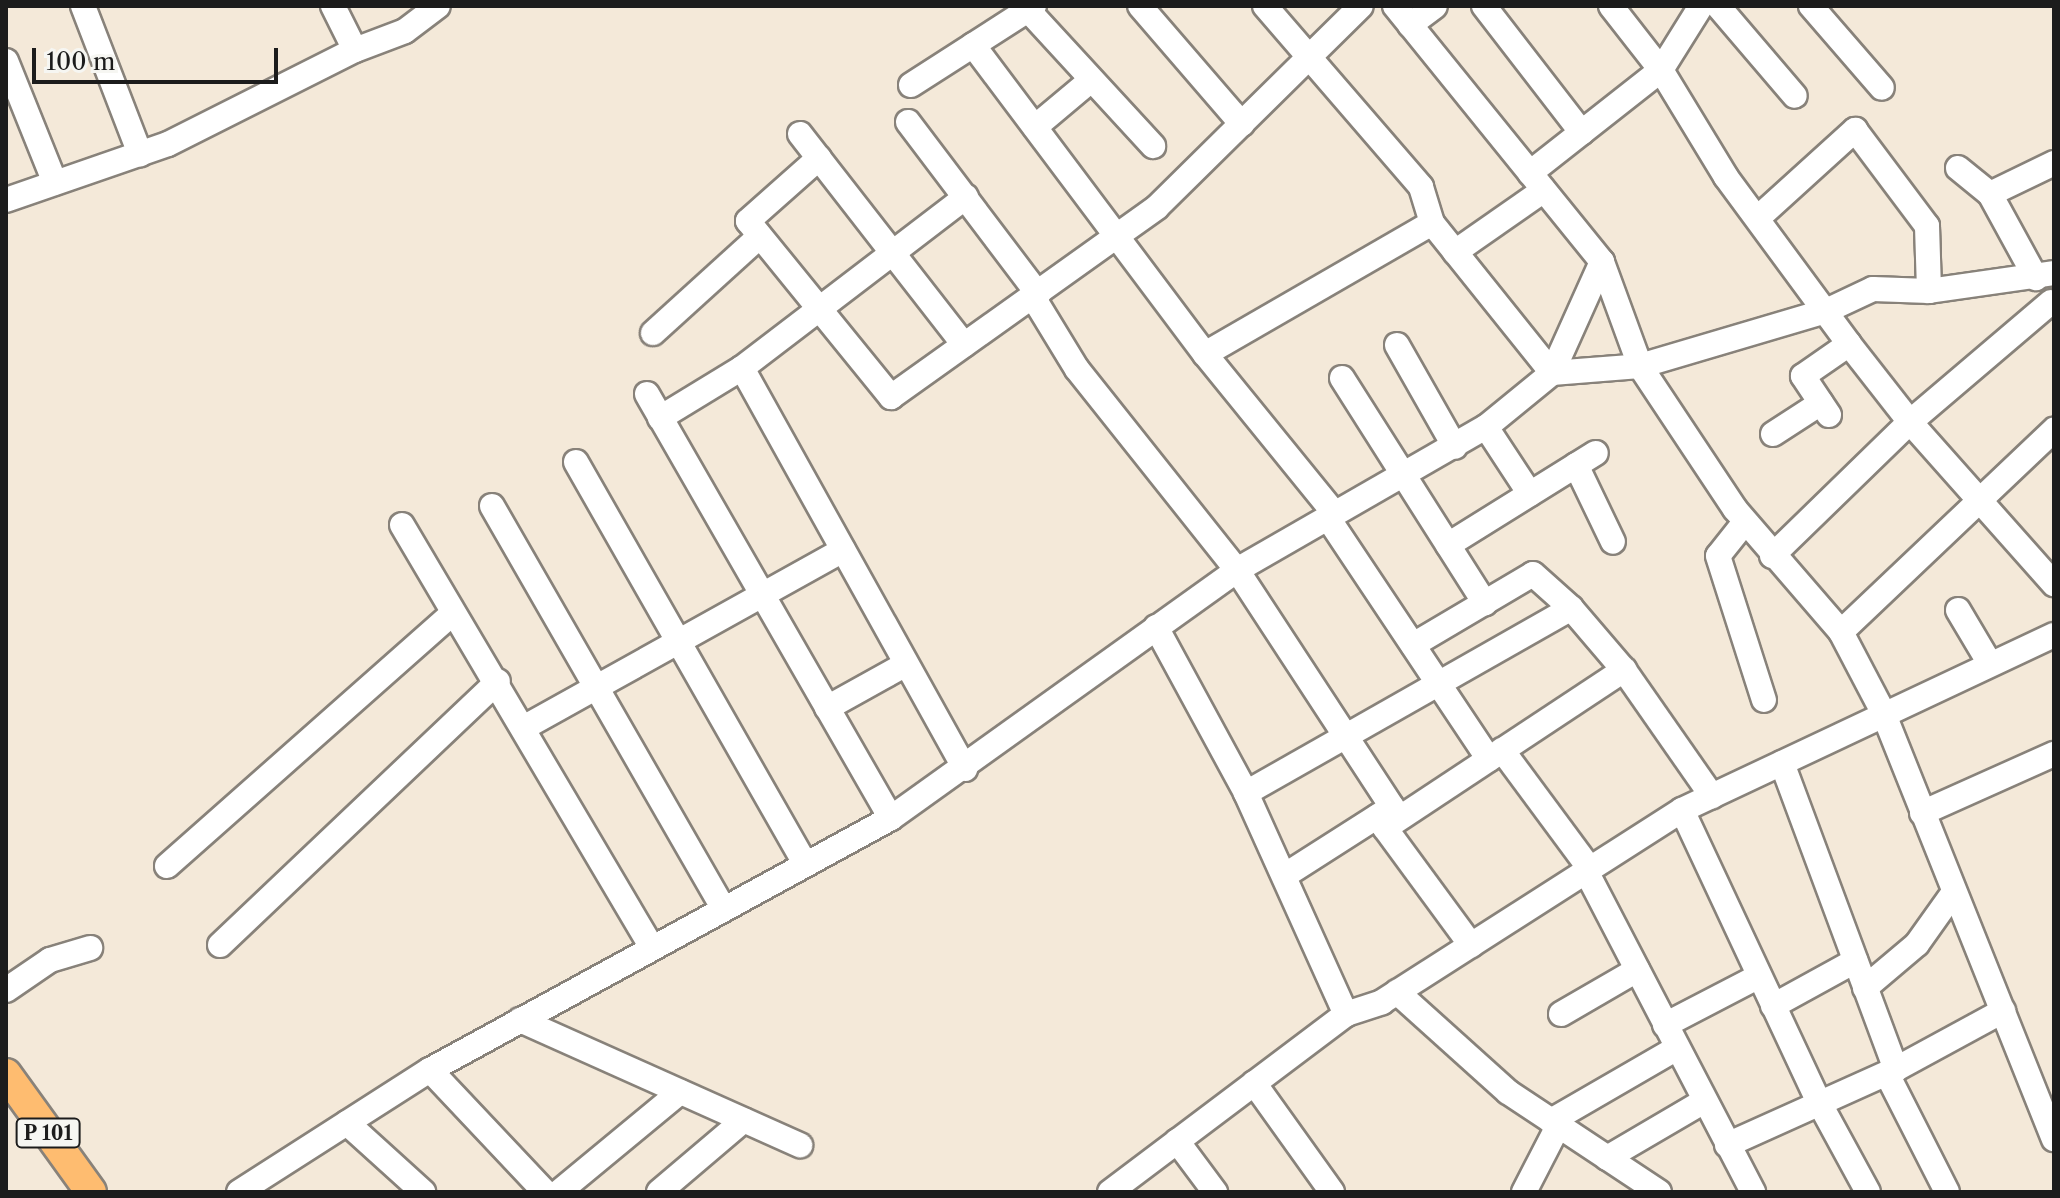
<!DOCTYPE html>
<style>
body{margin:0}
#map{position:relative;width:2060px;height:1198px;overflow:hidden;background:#f4e9d9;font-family:"Libre Caslon Text",serif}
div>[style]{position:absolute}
.roads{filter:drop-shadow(2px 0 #88827a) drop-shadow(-2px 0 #88827a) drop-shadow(0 2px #88827a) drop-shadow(0 -2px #88827a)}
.minor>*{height:24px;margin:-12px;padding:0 12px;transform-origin:12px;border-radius:12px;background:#fff}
.major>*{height:30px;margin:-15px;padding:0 15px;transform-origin:15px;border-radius:15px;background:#febc70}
span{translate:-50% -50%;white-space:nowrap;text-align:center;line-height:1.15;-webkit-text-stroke:8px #f6f6f2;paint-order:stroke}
.shield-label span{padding:2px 6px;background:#f6f6f2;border:2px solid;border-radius:6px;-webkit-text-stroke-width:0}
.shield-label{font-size:20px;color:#1c1c1c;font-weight:700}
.frame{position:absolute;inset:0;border:8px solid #1c1c1c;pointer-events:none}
.scale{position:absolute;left:32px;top:48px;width:246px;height:36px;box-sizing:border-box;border:4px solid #1c1c1c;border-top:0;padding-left:10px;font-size:24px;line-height:28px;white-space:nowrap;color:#1c1c1c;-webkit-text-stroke:6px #f6f6f2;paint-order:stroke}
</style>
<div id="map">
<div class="roads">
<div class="minor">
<div style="left:83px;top:6px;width:159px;rotate:68.9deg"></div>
<div style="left:333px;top:6px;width:49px;rotate:63.4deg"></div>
<div style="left:1140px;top:6px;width:156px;rotate:49.2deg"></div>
<div style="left:1265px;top:6px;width:239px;rotate:49.2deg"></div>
<div style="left:1421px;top:187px;width:38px;rotate:73deg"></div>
<div style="left:1432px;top:223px;width:192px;rotate:51.3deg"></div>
<div style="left:1395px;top:6px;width:329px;rotate:51deg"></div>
<div style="left:1602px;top:262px;width:111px;rotate:69.9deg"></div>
<div style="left:1640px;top:366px;width:172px;rotate:56.4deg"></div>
<div style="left:1735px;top:509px;width:162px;rotate:49.2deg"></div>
<div style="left:1841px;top:632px;width:90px;rotate:62.3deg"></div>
<div style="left:1883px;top:712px;width:460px;rotate:68.2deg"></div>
<div style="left:1484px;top:6px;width:160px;rotate:52.3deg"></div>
<div style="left:1611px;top:6px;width:81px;rotate:52deg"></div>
<div style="left:1661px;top:70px;width:125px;rotate:58.7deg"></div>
<div style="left:1726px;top:177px;width:207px;rotate:53.6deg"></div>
<div style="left:1849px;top:344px;width:99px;rotate:52deg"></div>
<div style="left:1910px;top:422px;width:217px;rotate:48.4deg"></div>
<div style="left:1718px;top:6px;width:118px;rotate:49.5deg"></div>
<div style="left:1811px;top:6px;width:108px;rotate:49.1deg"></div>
<div style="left:1028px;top:10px;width:185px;rotate:47.4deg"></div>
<div style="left:1410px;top:25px;width:31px;rotate:-37deg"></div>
<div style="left:973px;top:45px;width:386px;rotate:53.1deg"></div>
<div style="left:1205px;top:354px;width:206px;rotate:50.9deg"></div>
<div style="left:6px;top:61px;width:131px;rotate:68.1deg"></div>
<div style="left:911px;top:85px;width:146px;rotate:-32.7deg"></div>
<div style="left:908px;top:122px;width:216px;rotate:52.9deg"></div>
<div style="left:1035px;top:127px;width:73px;rotate:-40deg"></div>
<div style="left:800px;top:134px;width:267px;rotate:52.1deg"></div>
<div style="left:819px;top:158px;width:95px;rotate:138.4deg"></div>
<div style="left:748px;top:221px;width:227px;rotate:50.9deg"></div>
<div style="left:891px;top:397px;width:327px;rotate:-35.5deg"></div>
<div style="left:1157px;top:207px;width:286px;rotate:-44.6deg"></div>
<div style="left:1958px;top:168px;width:41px;rotate:39.1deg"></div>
<div style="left:1990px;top:194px;width:96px;rotate:61.3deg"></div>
<div style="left:1530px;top:173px;width:167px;rotate:-38.2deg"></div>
<div style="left:1661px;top:70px;width:75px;rotate:-58deg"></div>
<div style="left:1990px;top:194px;width:71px;rotate:-25.8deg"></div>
<div style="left:6px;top:200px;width:171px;rotate:-19.1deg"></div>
<div style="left:168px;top:144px;width:209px;rotate:-26.7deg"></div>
<div style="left:355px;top:50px;width:53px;rotate:-20.8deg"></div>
<div style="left:405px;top:31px;width:41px;rotate:-37.1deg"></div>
<div style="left:1759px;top:217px;width:130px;rotate:-42.2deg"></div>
<div style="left:1855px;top:130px;width:120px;rotate:53.1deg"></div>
<div style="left:1927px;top:226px;width:65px;rotate:88.2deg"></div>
<div style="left:1455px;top:252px;width:108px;rotate:-34.9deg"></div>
<div style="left:1033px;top:297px;width:84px;rotate:58.6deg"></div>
<div style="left:1077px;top:369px;width:257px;rotate:51.5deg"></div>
<div style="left:1237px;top:570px;width:283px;rotate:56.8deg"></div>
<div style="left:1392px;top:807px;width:128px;rotate:147.4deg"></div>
<div style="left:653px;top:333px;width:144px;rotate:-42.2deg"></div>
<div style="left:1397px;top:345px;width:117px;rotate:60.4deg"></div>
<div style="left:1205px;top:354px;width:262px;rotate:-30deg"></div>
<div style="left:742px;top:368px;width:459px;rotate:60.9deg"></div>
<div style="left:1552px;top:373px;width:88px;rotate:-4.5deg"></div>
<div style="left:1640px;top:366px;width:194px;rotate:-16.5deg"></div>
<div style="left:1826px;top:311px;width:52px;rotate:-25.1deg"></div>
<div style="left:1873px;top:289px;width:56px;rotate:2deg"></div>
<div style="left:1929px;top:291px;width:126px;rotate:-8.2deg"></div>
<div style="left:1342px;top:378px;width:267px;rotate:57.6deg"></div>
<div style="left:647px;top:394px;width:489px;rotate:60.1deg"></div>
<div style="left:1829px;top:415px;width:47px;rotate:-123.7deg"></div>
<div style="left:1803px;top:376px;width:56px;rotate:-34.8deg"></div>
<div style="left:660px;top:418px;width:96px;rotate:-31.4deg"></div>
<div style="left:742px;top:368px;width:282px;rotate:-37.4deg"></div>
<div style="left:1486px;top:427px;width:80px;rotate:56.7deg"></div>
<div style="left:1773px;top:434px;width:57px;rotate:-32.9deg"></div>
<div style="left:576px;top:462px;width:463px;rotate:60.3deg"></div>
<div style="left:1576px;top:465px;width:85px;rotate:64.3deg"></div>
<div style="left:492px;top:506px;width:465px;rotate:60.1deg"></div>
<div style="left:1328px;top:518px;width:290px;rotate:56.3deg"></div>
<div style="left:1745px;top:522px;width:43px;rotate:128.5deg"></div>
<div style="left:1718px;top:556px;width:151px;rotate:72.3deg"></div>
<div style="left:402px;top:525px;width:491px;rotate:59.4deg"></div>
<div style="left:1448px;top:545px;width:174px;rotate:-31.9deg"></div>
<div style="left:1772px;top:556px;width:192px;rotate:-44.2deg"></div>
<div style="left:1910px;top:422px;width:185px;rotate:-40.4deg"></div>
<div style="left:1958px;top:610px;width:63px;rotate:59.3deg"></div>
<div style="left:1156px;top:627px;width:189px;rotate:61.5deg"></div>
<div style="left:1246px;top:793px;width:243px;rotate:65.7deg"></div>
<div style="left:1841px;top:632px;width:294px;rotate:-43.5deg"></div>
<div style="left:1413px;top:645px;width:139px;rotate:-30.6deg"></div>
<div style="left:1533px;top:574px;width:51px;rotate:41.8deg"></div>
<div style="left:1571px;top:608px;width:82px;rotate:49.5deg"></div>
<div style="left:1624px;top:670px;width:154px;rotate:55.1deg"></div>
<div style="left:827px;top:708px;width:90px;rotate:-29.1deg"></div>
<div style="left:525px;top:727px;width:364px;rotate:-29.1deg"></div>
<div style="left:1502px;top:750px;width:148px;rotate:53.5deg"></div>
<div style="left:1782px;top:763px;width:327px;rotate:69.6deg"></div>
<div style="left:1246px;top:793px;width:374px;rotate:-29.6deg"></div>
<div style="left:1682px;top:810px;width:325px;rotate:64.9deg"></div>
<div style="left:1820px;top:1104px;width:100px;rotate:61.4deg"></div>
<div style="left:1922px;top:813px;width:145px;rotate:-24.1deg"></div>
<div style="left:1377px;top:817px;width:159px;rotate:53.7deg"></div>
<div style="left:1385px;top:828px;width:287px;rotate:-33.5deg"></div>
<div style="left:167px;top:866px;width:379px;rotate:-41.5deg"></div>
<div style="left:1586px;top:871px;width:362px;rotate:62.5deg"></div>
<div style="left:220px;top:945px;width:383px;rotate:-43.5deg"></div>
<div style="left:1865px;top:988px;width:68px;rotate:-40.2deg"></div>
<div style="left:1917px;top:944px;width:64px;rotate:-54.6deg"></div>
<div style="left:6px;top:990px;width:53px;rotate:-34.3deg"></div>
<div style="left:50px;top:960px;width:42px;rotate:-16.7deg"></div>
<div style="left:1397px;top:992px;width:149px;rotate:42deg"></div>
<div style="left:1508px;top:1092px;width:181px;rotate:33.5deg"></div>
<div style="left:1773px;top:1006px;width:94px;rotate:-28.8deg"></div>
<div style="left:1561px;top:1014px;width:88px;rotate:-30.1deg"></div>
<div style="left:520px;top:1020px;width:307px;rotate:24.1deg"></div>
<div style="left:1665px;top:1025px;width:106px;rotate:-27.5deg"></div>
<div style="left:430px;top:1070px;width:168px;rotate:46.7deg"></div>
<div style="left:1887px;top:1074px;width:132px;rotate:63deg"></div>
<div style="left:1254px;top:1083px;width:134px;rotate:54.4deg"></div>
<div style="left:1551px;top:1121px;width:146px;rotate:-30.1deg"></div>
<div style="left:347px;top:1123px;width:103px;rotate:42.2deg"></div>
<div style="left:1177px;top:1141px;width:64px;rotate:53.3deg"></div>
<div style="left:1727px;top:1145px;width:185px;rotate:-24.2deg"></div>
<div style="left:1896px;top:1069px;width:122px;rotate:-28.5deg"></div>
<div style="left:1607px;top:1158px;width:113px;rotate:-30.4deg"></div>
<div style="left:239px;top:1192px;width:227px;rotate:-32.6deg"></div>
<div style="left:430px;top:1070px;width:525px;rotate:-28.66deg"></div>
<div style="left:891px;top:818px;width:426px;rotate:-35.6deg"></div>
<div style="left:1237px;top:570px;width:287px;rotate:-29.9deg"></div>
<div style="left:1486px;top:427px;width:85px;rotate:-39.3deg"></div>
<div style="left:1552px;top:373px;width:122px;rotate:-65.8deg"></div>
<div style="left:559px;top:1192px;width:157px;rotate:-39.6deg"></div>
<div style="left:659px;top:1192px;width:111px;rotate:-40.3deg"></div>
<div style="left:1110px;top:1192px;width:296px;rotate:-37deg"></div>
<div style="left:1346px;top:1014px;width:38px;rotate:-18deg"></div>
<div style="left:1382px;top:1002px;width:356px;rotate:-32.6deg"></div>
<div style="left:1682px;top:810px;width:411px;rotate:-25.2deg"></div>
<div style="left:1524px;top:1192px;width:74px;rotate:-62.7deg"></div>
</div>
<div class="major">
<div style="left:6px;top:1074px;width:145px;rotate:54.2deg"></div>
</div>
</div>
<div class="shield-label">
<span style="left:48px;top:1133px">P 101</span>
</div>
<div class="frame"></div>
<div class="scale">100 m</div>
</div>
